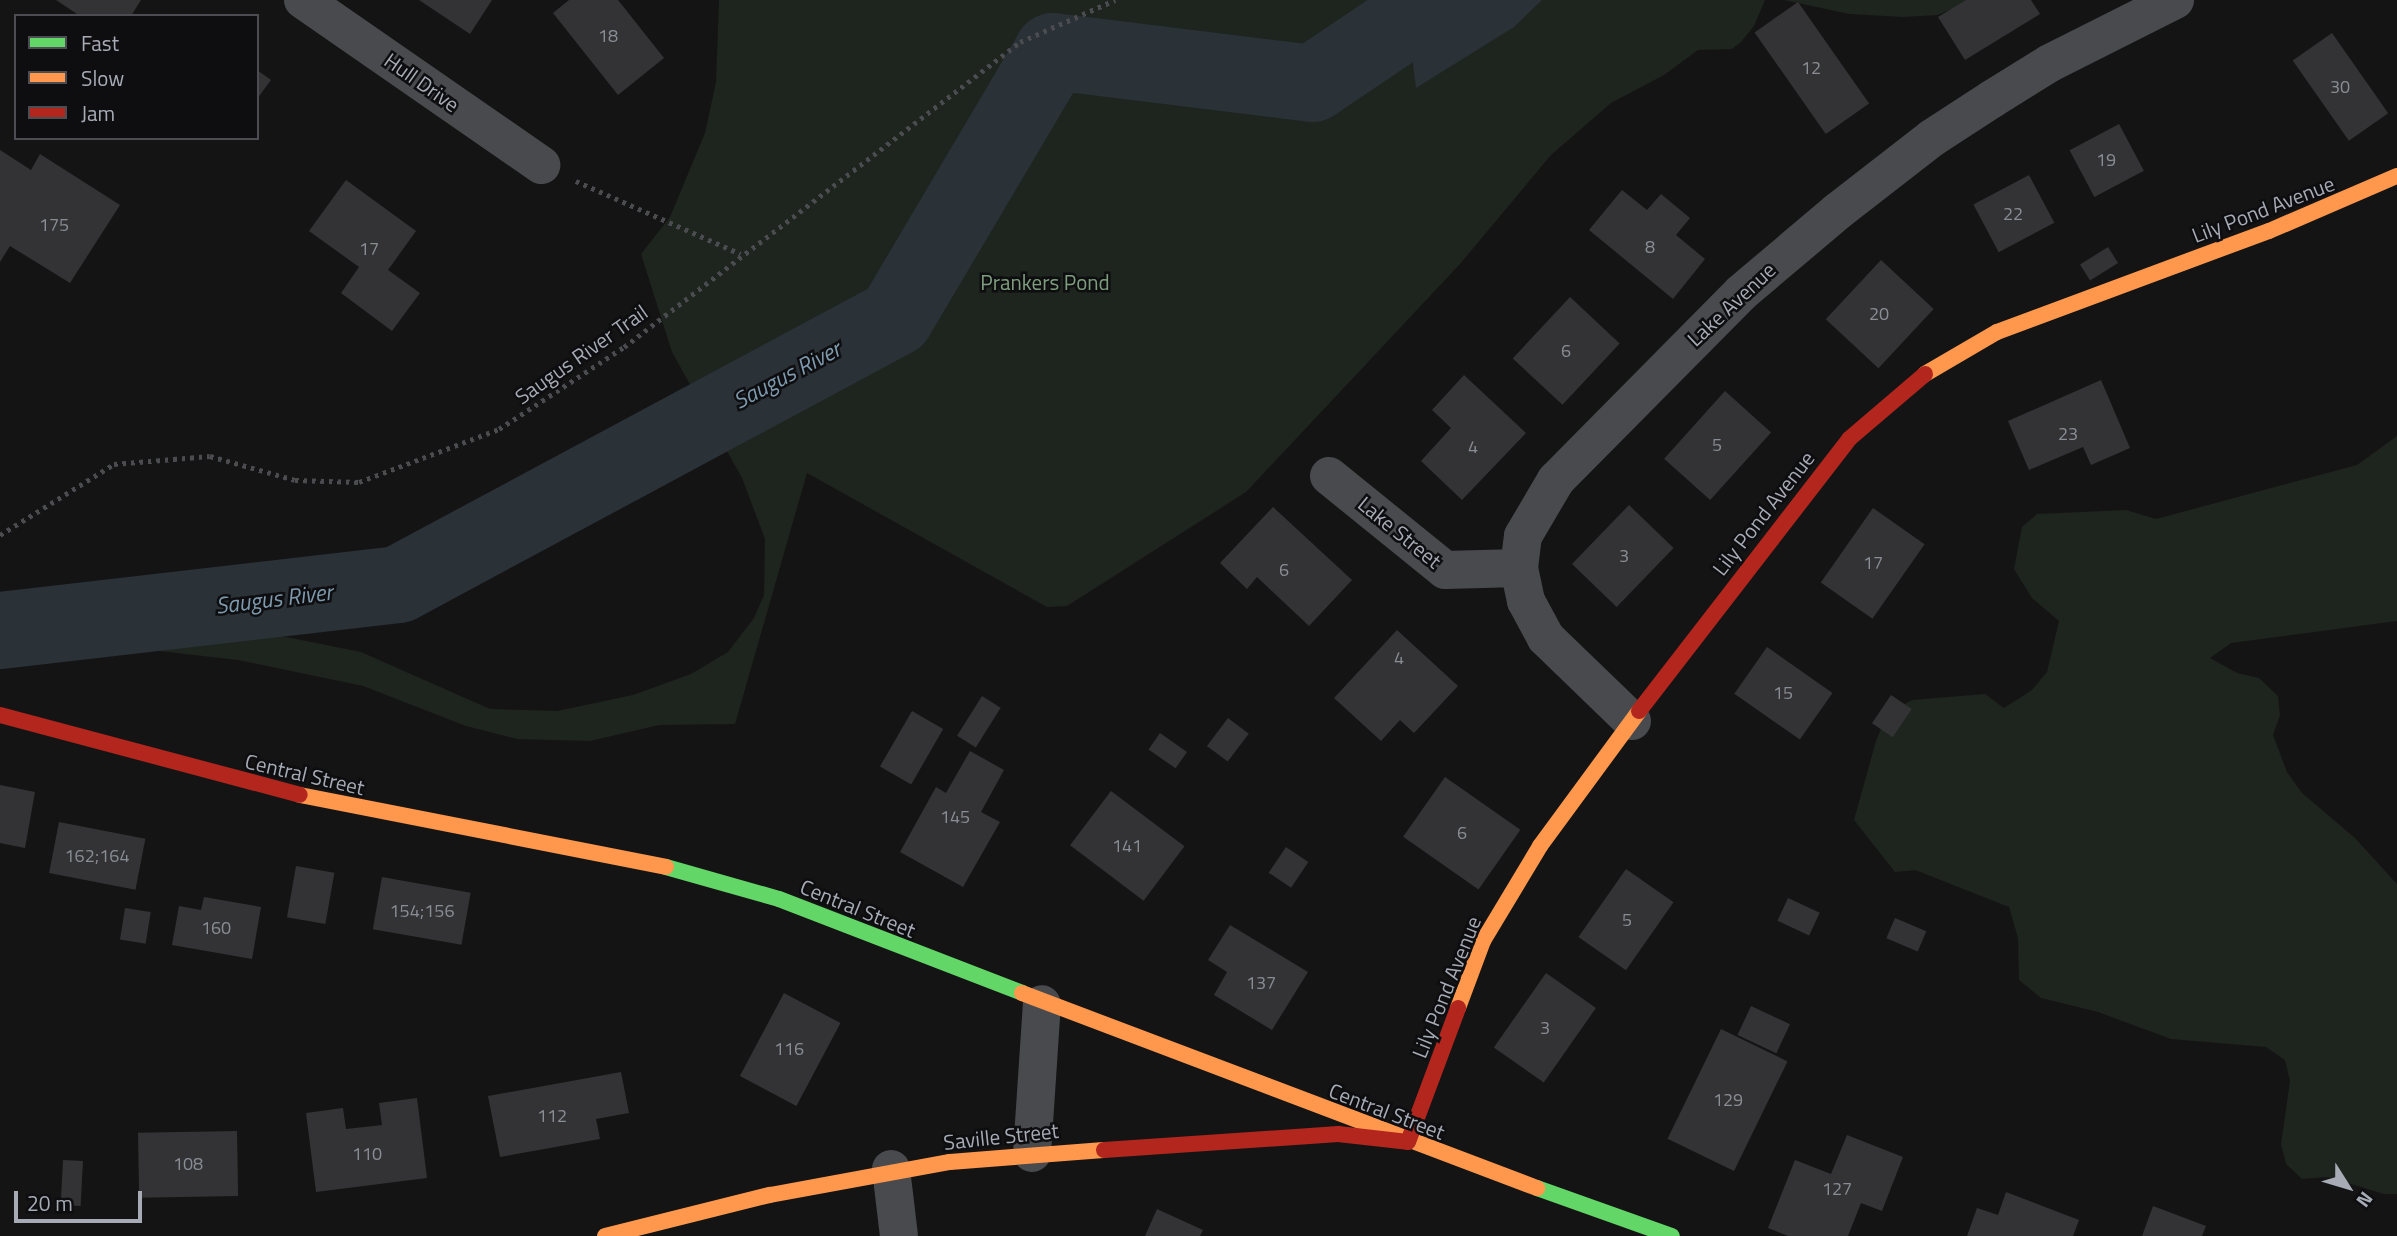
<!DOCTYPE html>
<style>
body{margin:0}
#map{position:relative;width:2397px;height:1236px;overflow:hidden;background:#141414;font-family:"Titillium Web",sans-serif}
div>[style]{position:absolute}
.green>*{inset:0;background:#1e241e}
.water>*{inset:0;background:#2a3137}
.river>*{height:77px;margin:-38.5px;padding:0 38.5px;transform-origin:38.5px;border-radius:38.5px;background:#2a3137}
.building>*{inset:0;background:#333335;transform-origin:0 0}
.path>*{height:4.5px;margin-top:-2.25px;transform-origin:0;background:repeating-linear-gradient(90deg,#4a4c4f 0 3.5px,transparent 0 8.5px)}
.street>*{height:38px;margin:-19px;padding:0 19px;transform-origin:19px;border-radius:19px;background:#494a4d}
.fast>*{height:16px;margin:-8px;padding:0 8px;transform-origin:8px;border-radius:8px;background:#63d668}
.slow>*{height:16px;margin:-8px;padding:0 8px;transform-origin:8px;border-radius:8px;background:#ff974d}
.jam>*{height:16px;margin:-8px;padding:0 8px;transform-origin:8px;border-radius:8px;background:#b3261e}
span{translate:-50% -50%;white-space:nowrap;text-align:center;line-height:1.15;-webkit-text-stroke:5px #0e0e10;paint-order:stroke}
.number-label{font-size:18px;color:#898d95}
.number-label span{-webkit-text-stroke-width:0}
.street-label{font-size:21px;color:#a6abb5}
.park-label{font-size:21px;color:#7e9f7e}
.water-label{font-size:23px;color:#7e9aae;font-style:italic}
.legend{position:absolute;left:14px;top:14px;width:245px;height:126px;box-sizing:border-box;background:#0e0e10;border:2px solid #4b4d52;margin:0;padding:9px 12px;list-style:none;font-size:21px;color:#a6abb5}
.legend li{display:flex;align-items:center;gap:14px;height:35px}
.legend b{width:35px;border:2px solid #4b4d52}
.north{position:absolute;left:2313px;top:1152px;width:70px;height:70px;-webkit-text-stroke:5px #0e0e10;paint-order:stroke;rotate:127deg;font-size:19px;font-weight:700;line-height:28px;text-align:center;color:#a6abb5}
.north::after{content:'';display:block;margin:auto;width:24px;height:32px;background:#a6abb5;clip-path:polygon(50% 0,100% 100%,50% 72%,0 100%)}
.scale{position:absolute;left:14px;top:1191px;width:128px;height:32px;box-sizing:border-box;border:4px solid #a6abb5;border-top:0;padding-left:9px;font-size:21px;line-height:24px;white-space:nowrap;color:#a6abb5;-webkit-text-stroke:5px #0e0e10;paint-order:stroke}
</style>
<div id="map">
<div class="green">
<div style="clip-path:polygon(719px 0,1765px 0,1754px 26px,1741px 42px,1732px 49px,1698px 50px,1664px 75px,1611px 103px,1551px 155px,1460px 264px,1246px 492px,1067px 606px,1047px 607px,807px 473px,735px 724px,659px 725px,590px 741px,517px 739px,466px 726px,363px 686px,238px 660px,98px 644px,0 641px,0 620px,40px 618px,276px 635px,361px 652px,490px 709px,557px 711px,633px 695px,691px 674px,728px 652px,754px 618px,764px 595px,765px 539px,742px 478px,672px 352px,641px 254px,670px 217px,705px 133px,716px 82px)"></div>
<div style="clip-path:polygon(1784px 0,1972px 0,1938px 15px,1903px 17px,1849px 14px)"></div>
<div style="clip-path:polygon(2397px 436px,2397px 621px,2231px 643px,2210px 658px,2237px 673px,2259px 678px,2278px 696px,2280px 715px,2273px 735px,2287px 772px,2302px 793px,2355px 838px,2397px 884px,2397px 1194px,2384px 1194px,2328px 1177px,2302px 1179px,2286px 1164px,2281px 1144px,2290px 1081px,2285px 1060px,2266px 1047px,2171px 1039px,2098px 1012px,2041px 998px,2019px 980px,2018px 938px,2009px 907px,1915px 870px,1895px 872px,1854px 820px,1876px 741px,1885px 719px,1899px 707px,1912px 700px,1985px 694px,2004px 708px,2032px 690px,2047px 672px,2059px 621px,2032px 598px,2014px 569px,2022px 527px,2037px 514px,2126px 510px,2156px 519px,2357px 465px)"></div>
</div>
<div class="water">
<div style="clip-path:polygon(1405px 0,1542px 0,1514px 27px,1416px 88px)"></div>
</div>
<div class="river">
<div style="left:0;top:630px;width:401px;rotate:-6.6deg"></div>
<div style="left:398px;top:584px;width:564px;rotate:-28.25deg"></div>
<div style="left:895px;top:317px;width:309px;rotate:-59.4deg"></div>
<div style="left:1052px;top:51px;width:262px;rotate:7deg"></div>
<div style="left:1312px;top:83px;width:148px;rotate:-34deg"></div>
</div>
<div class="building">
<div style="clip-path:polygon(56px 0,141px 0,131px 16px,80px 16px)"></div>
<div style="clip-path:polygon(419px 0,492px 0,470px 34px)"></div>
<div style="clip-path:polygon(569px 0,618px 0,664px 58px,618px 95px,553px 13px)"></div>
<div style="clip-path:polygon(1966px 0,2031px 0,2040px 14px,1965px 60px,1938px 17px)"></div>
<div style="left:1798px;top:2px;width:124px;height:53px;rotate:55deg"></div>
<div style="left:2332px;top:33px;width:98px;height:48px;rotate:55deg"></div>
<div style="clip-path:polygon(257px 70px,271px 80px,257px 99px)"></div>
<div style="left:2119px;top:124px;width:53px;height:56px;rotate:62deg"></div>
<div style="clip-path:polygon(0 150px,31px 170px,40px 154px,120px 205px,70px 283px,10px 246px,0 262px)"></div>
<div style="left:2029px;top:175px;width:54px;height:63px;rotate:62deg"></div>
<div style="clip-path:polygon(346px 180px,416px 231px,388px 270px,420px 293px,392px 331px,341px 293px,359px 267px,309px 231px)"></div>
<div style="clip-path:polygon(1622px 190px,1647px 210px,1661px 194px,1690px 218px,1676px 235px,1705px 259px,1673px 299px,1589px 230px)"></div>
<div style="left:2108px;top:247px;width:19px;height:33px;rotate:58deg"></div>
<div style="left:1881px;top:260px;width:72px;height:81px;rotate:43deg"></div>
<div style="left:1570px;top:297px;width:68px;height:84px;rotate:43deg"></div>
<div style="clip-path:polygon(1464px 375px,1526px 433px,1462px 500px,1421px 461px,1451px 428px,1432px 410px)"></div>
<div style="clip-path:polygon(2101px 380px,2130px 448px,2091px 465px,2083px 447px,2029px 470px,2008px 421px)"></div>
<div style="left:1725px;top:391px;width:62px;height:91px;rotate:42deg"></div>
<div style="left:1629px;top:505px;width:62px;height:82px;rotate:44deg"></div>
<div style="clip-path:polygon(1273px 507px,1352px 580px,1309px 626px,1257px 577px,1247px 589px,1220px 563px)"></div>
<div style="left:1873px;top:508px;width:63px;height:91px;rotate:35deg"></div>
<div style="clip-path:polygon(1397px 630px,1458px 686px,1414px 733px,1400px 720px,1381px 741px,1334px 698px)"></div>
<div style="left:1767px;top:647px;width:80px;height:57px;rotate:35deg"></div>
<div style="left:1891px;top:695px;width:25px;height:34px;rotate:34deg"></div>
<div style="left:982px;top:696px;width:22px;height:47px;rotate:32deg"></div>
<div style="left:912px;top:711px;width:36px;height:64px;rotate:30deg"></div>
<div style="left:1228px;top:718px;width:26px;height:35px;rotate:37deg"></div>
<div style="left:1160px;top:733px;width:33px;height:20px;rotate:35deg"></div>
<div style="clip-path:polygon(970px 751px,1004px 770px,981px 812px,1000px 822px,963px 887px,900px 852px,936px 787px,946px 793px)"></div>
<div style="left:1445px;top:777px;width:92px;height:73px;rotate:35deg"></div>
<div style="clip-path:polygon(0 785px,35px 792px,25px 848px,0 843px)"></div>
<div style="left:1111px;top:791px;width:92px;height:68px;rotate:37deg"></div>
<div style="left:59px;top:822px;width:88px;height:52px;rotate:11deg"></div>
<div style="left:1286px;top:847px;width:27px;height:31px;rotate:34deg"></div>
<div style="left:296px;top:866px;width:39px;height:52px;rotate:10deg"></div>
<div style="left:1626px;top:869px;width:58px;height:83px;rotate:35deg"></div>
<div style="left:382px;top:877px;width:90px;height:53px;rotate:10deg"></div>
<div style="clip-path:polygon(204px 897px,261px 907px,252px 959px,172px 945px,179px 906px,201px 910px)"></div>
<div style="left:1788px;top:898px;width:35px;height:25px;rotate:25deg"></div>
<div style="left:125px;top:908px;width:26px;height:32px;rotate:9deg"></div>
<div style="left:1895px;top:918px;width:34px;height:22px;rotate:23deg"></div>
<div style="clip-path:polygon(1230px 925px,1308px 972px,1272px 1030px,1214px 995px,1227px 972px,1208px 960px)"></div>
<div style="left:1546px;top:973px;width:61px;height:91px;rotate:35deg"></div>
<div style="left:784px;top:993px;width:64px;height:94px;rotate:28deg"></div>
<div style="left:1751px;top:1006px;width:43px;height:32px;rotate:25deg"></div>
<div style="left:1721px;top:1029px;width:74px;height:122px;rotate:26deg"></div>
<div style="clip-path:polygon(621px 1072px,629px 1113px,596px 1119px,600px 1139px,500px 1157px,488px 1096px)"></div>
<div style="clip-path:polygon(417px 1098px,427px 1178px,316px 1192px,306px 1113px,343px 1108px,346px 1129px,382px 1125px,379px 1103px)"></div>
<div style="left:237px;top:1131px;width:65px;height:99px;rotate:89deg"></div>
<div style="clip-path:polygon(1847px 1135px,1903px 1157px,1882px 1211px,1861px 1203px,1848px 1236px,1788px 1236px,1768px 1228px,1795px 1160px,1831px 1174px)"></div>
<div style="left:63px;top:1160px;width:20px;height:45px;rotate:3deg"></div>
<div style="clip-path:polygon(2006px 1192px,2079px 1220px,2073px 1236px,1967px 1236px,1977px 1208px,1998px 1215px)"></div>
<div style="clip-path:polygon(2153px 1206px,2206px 1226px,2202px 1236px,2142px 1236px)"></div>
<div style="clip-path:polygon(1157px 1209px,1203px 1230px,1200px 1236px,1145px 1236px)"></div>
</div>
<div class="path">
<div style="left:576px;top:181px;width:180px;rotate:23.9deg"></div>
<div style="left:0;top:535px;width:134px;rotate:-31.9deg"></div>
<div style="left:114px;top:464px;width:96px;rotate:-4.8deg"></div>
<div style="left:210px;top:456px;width:88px;rotate:15.8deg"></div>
<div style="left:295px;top:480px;width:64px;rotate:1.8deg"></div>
<div style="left:359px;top:482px;width:150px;rotate:-20.7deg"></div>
<div style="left:499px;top:429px;width:149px;rotate:-33.3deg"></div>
<div style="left:624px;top:347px;width:500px;rotate:-37.6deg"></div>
<div style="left:1020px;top:42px;width:104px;rotate:-23.9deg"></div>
</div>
<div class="street">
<div style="left:303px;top:0;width:290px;rotate:34.7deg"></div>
<div style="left:1329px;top:476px;width:149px;rotate:39deg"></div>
<div style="left:1445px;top:570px;width:74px;rotate:-1.5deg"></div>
<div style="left:1632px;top:721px;width:120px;rotate:-136deg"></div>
<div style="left:1546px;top:638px;width:42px;rotate:-118.4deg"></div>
<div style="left:1526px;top:601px;width:34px;rotate:-102deg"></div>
<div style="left:1519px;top:568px;width:32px;rotate:-83deg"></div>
<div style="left:1523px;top:536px;width:65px;rotate:-59.5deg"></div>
<div style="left:1556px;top:480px;width:263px;rotate:-45.3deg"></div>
<div style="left:1741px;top:293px;width:127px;rotate:-40.2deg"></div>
<div style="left:1838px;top:211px;width:119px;rotate:-37.8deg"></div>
<div style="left:1932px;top:138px;width:72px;rotate:-33deg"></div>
<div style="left:1992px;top:99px;width:68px;rotate:-31.8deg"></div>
<div style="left:2050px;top:63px;width:140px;rotate:-26.7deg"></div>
<div style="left:1032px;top:1153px;width:149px;rotate:-86.2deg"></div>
<div style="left:891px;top:1169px;width:67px;rotate:83.2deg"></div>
</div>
<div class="fast">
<div style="left:666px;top:867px;width:117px;rotate:15.8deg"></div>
<div style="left:779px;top:899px;width:261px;rotate:21.1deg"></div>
<div style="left:1537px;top:1188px;width:143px;rotate:19.6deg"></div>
</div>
<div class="slow">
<div style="left:1925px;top:374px;width:83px;rotate:-30.3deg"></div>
<div style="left:1997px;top:332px;width:290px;rotate:-20.4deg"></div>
<div style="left:2269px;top:231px;width:139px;rotate:-23.3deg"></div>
<div style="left:300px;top:795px;width:373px;rotate:11.1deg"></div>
<div style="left:1022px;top:993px;width:551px;rotate:20.74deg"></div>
<div style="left:1458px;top:1008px;width:72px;rotate:-69.5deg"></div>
<div style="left:1483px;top:941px;width:111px;rotate:-59deg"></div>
<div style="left:1540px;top:846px;width:167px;rotate:-53.7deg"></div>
<div style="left:605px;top:1236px;width:170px;rotate:-14deg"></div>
<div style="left:770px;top:1195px;width:183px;rotate:-10.4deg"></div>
<div style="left:950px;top:1162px;width:154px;rotate:-4.5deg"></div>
</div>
<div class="jam">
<div style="left:1639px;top:711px;width:344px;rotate:-52.3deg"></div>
<div style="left:1849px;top:439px;width:100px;rotate:-40.5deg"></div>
<div style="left:0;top:715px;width:310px;rotate:14.9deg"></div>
<div style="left:1104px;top:1150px;width:235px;rotate:-3.9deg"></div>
<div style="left:1338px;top:1134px;width:70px;rotate:6.5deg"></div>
<div style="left:1408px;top:1142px;width:143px;rotate:-69.5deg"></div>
</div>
<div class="number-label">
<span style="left:608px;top:36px">18</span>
<span style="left:1811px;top:68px">12</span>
<span style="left:2340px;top:87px">30</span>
<span style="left:2106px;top:160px">19</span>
<span style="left:2013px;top:214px">22</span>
<span style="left:54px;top:225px">175</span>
<span style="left:1650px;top:247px">8</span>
<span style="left:369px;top:249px">17</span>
<span style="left:1879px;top:314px">20</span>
<span style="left:1566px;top:351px">6</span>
<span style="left:2068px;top:434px">23</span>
<span style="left:1717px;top:445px">5</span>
<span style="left:1473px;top:447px">4</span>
<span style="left:1624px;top:556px">3</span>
<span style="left:1873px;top:563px">17</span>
<span style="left:1284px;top:570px">6</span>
<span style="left:1399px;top:658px">4</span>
<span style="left:1783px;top:693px">15</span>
<span style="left:955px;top:817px">145</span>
<span style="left:1462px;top:833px">6</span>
<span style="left:1127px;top:846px">141</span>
<span style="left:97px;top:856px">162;164</span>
<span style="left:422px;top:911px">154;156</span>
<span style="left:1627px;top:920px">5</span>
<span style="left:216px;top:928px">160</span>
<span style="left:1261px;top:983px">137</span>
<span style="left:1545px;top:1028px">3</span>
<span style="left:789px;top:1049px">116</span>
<span style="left:1728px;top:1100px">129</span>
<span style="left:552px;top:1116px">112</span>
<span style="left:367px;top:1154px">110</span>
<span style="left:188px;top:1164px">108</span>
<span style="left:1837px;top:1189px">127</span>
</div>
<div class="street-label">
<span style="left:422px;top:82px;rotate:35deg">Hull Drive</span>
<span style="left:2263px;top:209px;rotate:-21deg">Lily Pond Avenue</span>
<span style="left:1731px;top:304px;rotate:-43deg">Lake Avenue</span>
<span style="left:581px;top:354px;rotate:-35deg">Saugus River Trail</span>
<span style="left:1763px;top:513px;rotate:-52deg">Lily Pond Avenue</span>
<span style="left:1400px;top:532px;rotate:39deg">Lake Street</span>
<span style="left:305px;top:774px;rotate:13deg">Central Street</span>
<span style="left:858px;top:908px;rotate:22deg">Central Street</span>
<span style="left:1446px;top:987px;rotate:-68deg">Lily Pond Avenue</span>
<span style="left:1387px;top:1111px;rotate:21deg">Central Street</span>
<span style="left:1001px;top:1136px;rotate:-6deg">Saville Street</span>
</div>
<div class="park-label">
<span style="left:1045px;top:282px">Prankers Pond</span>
</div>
<div class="water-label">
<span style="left:787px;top:375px;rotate:-28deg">Saugus River</span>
<span style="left:274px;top:599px;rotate:-7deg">Saugus River</span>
</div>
<ul class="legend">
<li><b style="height:9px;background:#63d668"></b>Fast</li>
<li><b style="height:9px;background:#ff974d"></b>Slow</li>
<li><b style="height:9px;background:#b3261e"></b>Jam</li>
</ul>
<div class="north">N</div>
<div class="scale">20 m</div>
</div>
